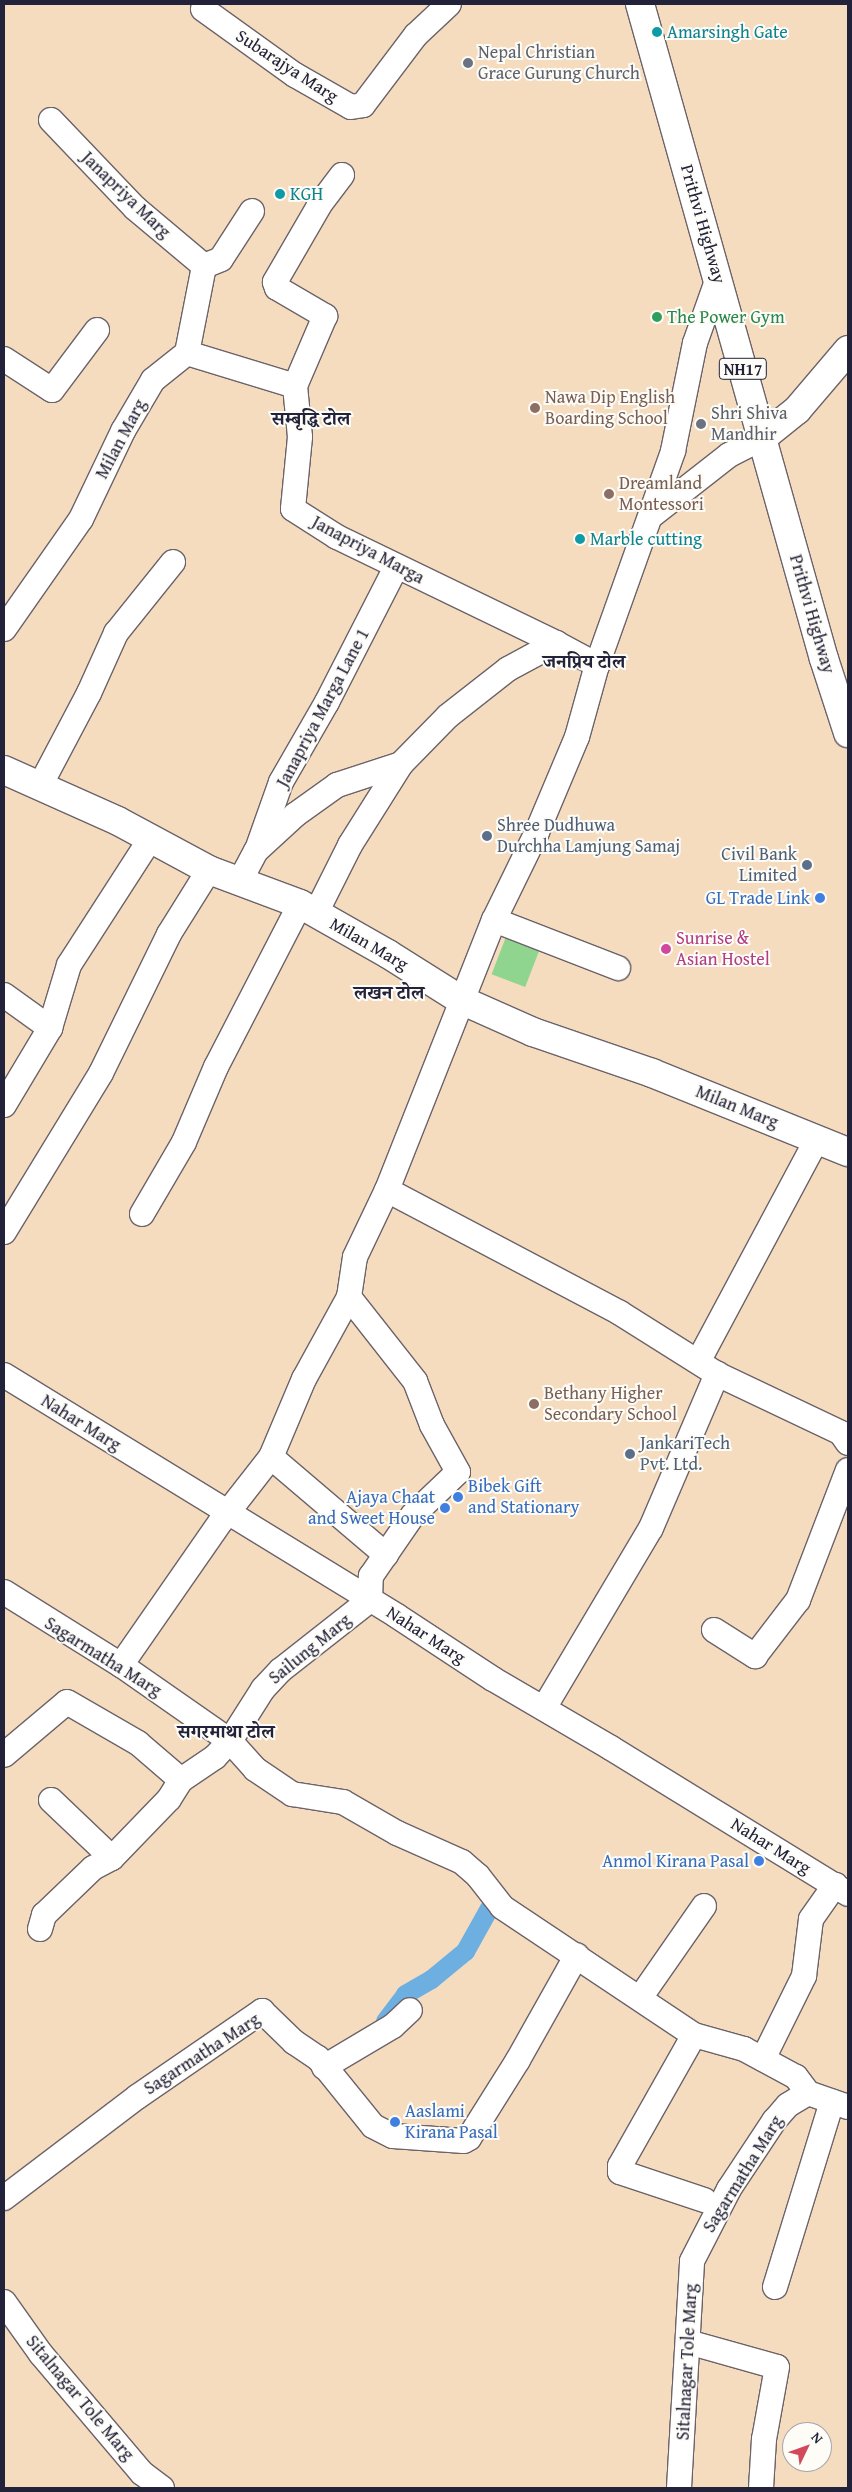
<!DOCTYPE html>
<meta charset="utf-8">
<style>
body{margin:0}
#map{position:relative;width:852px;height:2492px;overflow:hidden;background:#f5dcbf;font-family:"Gentium Book Plus","Noto Serif Devanagari",serif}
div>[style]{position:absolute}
.green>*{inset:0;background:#90d58f;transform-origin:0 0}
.canal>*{height:19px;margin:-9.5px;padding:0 9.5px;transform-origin:9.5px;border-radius:9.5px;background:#6eafe2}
.roads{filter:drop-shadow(1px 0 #6c6369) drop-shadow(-1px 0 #6c6369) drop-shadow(0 1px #6c6369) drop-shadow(0 -1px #6c6369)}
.minor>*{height:24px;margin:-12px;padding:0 12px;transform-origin:12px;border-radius:12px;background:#fff}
.major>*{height:28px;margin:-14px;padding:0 14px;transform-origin:14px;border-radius:14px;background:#fff}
.highway>*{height:28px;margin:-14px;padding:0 14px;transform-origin:14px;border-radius:14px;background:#fff}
.dots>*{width:14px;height:14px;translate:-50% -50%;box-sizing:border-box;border:2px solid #fdfcf7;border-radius:50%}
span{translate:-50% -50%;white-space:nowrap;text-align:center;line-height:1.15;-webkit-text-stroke:4px #fdfcf7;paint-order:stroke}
.shield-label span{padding:1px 4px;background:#fdfcf7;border:1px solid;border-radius:4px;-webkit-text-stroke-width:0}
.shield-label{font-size:16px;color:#22223b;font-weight:700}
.culture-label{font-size:18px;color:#0d838f}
.left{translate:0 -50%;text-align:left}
.worship-label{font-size:18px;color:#5b616d}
.street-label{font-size:18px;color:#22223b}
.leisure-label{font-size:18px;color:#27864d}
.education-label{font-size:18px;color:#785e54}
.service-label{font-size:18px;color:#4e5e75}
.right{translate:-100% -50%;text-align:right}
.shop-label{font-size:18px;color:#366cbe}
.hotel-label{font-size:18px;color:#b23c85}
.neighbourhood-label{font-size:19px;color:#22223b;font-weight:700}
.frame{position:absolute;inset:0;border:5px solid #22223b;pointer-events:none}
.north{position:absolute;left:782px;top:2422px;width:50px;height:50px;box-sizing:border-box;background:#fdfcf7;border:1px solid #a5a5ac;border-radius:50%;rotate:48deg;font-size:14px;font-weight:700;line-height:20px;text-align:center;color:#22223b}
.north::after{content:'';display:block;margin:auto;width:18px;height:22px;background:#d1495b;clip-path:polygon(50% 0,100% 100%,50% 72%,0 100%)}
</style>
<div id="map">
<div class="green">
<div style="left:507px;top:934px;width:36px;height:43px;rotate:21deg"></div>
</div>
<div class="canal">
<div style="left:385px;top:2021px;width:34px;rotate:-53deg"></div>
<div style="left:405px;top:1994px;width:30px;rotate:-30deg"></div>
<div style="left:431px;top:1979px;width:44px;rotate:-39.5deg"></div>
<div style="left:465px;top:1951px;width:49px;rotate:-60.8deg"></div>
</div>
<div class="roads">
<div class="minor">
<div style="left:203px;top:9px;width:113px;rotate:35.7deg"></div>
<div style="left:295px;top:75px;width:64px;rotate:29.7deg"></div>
<div style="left:351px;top:107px;width:12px;rotate:-9deg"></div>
<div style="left:363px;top:105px;width:88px;rotate:-52.9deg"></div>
<div style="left:416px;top:35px;width:45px;rotate:-43.2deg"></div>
<div style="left:51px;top:120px;width:122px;rotate:46.3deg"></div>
<div style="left:135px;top:208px;width:90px;rotate:40deg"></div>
<div style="left:342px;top:175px;width:39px;rotate:127deg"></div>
<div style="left:319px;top:206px;width:88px;rotate:120.1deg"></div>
<div style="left:275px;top:282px;width:6px;rotate:72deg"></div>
<div style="left:277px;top:288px;width:56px;rotate:30.3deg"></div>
<div style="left:325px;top:316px;width:76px;rotate:113.2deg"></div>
<div style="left:295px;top:386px;width:51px;rotate:84.4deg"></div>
<div style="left:300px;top:437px;width:72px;rotate:95.6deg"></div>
<div style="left:293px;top:509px;width:52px;rotate:32.5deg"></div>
<div style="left:337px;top:537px;width:243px;rotate:25.8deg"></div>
<div style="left:204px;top:266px;width:18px;rotate:-22deg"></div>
<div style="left:221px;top:259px;width:57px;rotate:-57.1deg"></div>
<div style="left:187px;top:353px;width:89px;rotate:-78.9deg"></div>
<div style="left:4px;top:359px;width:57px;rotate:32.9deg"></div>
<div style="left:52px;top:390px;width:75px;rotate:-53.1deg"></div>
<div style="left:651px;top:516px;width:99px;rotate:-38deg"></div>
<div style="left:729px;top:455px;width:37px;rotate:-27deg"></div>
<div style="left:4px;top:629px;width:134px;rotate:-55deg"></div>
<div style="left:81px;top:519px;width:98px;rotate:-64.5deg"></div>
<div style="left:123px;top:431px;width:59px;rotate:-59.5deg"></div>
<div style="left:153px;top:380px;width:43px;rotate:-38.5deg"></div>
<div style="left:187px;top:353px;width:113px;rotate:17deg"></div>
<div style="left:41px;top:784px;width:103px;rotate:-62.2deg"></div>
<div style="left:89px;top:693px;width:66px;rotate:-65.8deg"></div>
<div style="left:116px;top:633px;width:91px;rotate:-51.2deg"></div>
<div style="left:258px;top:847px;width:69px;rotate:-70.5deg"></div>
<div style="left:281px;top:782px;width:92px;rotate:-60.1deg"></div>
<div style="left:327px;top:702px;width:152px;rotate:-62.9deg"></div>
<div style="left:240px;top:881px;width:34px;rotate:-62deg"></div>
<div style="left:256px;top:851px;width:53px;rotate:-42.7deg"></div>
<div style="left:295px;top:815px;width:52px;rotate:-35.5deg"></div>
<div style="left:337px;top:785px;width:67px;rotate:-18.2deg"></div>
<div style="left:401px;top:764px;width:67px;rotate:-45.6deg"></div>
<div style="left:448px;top:716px;width:76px;rotate:-38.1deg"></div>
<div style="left:508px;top:669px;width:55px;rotate:-28.4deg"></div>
<div style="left:556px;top:643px;width:47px;rotate:28.2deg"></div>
<div style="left:316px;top:913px;width:76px;rotate:-63.4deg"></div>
<div style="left:350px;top:845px;width:96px;rotate:-57.8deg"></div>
<div style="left:494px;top:920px;width:133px;rotate:21.2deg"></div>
<div style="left:4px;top:995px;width:57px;rotate:35.7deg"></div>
<div style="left:4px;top:1105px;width:90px;rotate:-59.1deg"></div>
<div style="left:50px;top:1028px;width:66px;rotate:-73.2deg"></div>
<div style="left:69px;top:965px;width:151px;rotate:-57.2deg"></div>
<div style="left:387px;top:1190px;width:263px;rotate:27.8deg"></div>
<div style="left:620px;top:1313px;width:115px;rotate:32.2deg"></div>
<div style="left:717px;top:1374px;width:137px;rotate:25.4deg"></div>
<div style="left:841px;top:1433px;width:12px;rotate:55deg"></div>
<div style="left:142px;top:1214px;width:83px;rotate:-59.7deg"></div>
<div style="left:184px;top:1142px;width:82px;rotate:-66.9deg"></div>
<div style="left:216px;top:1067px;width:183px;rotate:-62.7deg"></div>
<div style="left:4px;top:1232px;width:186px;rotate:-58.6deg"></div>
<div style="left:101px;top:1073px;width:155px;rotate:-63.9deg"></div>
<div style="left:169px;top:934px;width:75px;rotate:-58deg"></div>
<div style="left:699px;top:1360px;width:251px;rotate:-61.9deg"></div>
<div style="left:4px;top:1375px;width:461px;rotate:31.5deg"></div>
<div style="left:397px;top:1616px;width:115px;rotate:33.3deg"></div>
<div style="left:493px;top:1679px;width:137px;rotate:30.3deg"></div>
<div style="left:611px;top:1748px;width:278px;rotate:31.6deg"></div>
<div style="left:271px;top:1457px;width:85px;rotate:-67.1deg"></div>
<div style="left:304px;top:1379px;width:94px;rotate:-61.2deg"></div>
<div style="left:4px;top:1592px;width:138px;rotate:32deg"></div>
<div style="left:121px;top:1665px;width:133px;rotate:34.9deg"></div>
<div style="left:230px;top:1741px;width:38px;rotate:48deg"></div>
<div style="left:255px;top:1769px;width:45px;rotate:34deg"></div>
<div style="left:292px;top:1794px;width:52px;rotate:8.9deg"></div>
<div style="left:343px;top:1802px;width:62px;rotate:29.9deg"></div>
<div style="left:397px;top:1833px;width:71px;rotate:24deg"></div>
<div style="left:462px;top:1862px;width:21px;rotate:41deg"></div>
<div style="left:478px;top:1876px;width:39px;rotate:52deg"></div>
<div style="left:502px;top:1907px;width:231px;rotate:33.7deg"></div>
<div style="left:694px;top:2035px;width:52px;rotate:15.6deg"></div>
<div style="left:744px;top:2049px;width:59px;rotate:28.3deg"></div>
<div style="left:796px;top:2077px;width:20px;rotate:53deg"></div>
<div style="left:808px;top:2093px;width:42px;rotate:19.3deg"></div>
<div style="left:370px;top:1600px;width:24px;rotate:-88deg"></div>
<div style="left:371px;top:1576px;width:74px;rotate:-55.5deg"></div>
<div style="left:413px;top:1515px;width:62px;rotate:-43.7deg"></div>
<div style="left:458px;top:1472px;width:54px;rotate:-119deg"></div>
<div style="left:432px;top:1425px;width:47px;rotate:-111.1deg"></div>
<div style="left:415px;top:1381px;width:107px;rotate:-128.2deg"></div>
<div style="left:349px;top:1297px;width:40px;rotate:-81.5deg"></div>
<div style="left:355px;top:1257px;width:74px;rotate:-64.5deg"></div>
<div style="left:387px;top:1190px;width:290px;rotate:-68.4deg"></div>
<div style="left:494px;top:920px;width:98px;rotate:-64deg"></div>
<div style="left:537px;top:832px;width:103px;rotate:-67.2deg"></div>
<div style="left:577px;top:737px;width:75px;rotate:-74.5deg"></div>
<div style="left:597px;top:665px;width:227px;rotate:-70.4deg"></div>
<div style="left:673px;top:451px;width:110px;rotate:-78.5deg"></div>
<div style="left:695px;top:343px;width:69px;rotate:-70.5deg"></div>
<div style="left:714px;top:1630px;width:49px;rotate:32.4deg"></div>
<div style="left:755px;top:1656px;width:71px;rotate:-52.5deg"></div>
<div style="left:798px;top:1600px;width:139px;rotate:-69deg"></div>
<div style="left:121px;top:1665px;width:175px;rotate:-55.2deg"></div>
<div style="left:221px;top:1521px;width:81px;rotate:-52deg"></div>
<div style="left:271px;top:1457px;width:151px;rotate:40.4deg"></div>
<div style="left:544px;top:1708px;width:209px;rotate:-59.3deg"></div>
<div style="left:651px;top:1528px;width:168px;rotate:-66.8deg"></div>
<div style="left:4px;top:1755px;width:82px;rotate:-40.1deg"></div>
<div style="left:67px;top:1702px;width:82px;rotate:30deg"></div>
<div style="left:138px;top:1743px;width:57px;rotate:40.7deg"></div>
<div style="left:181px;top:1780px;width:41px;rotate:-34.1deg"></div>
<div style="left:215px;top:1757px;width:22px;rotate:-47deg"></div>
<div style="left:230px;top:1741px;width:62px;rotate:-57.6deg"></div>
<div style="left:263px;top:1689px;width:26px;rotate:-47deg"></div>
<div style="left:281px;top:1670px;width:113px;rotate:-38.2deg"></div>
<div style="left:51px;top:1800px;width:84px;rotate:43.6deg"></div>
<div style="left:40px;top:1929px;width:15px;rotate:-74deg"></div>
<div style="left:44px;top:1915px;width:68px;rotate:-43.8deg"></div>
<div style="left:93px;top:1868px;width:21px;rotate:-28deg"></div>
<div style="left:112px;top:1858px;width:82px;rotate:-46deg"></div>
<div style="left:169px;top:1799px;width:22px;rotate:-58deg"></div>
<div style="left:640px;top:1998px;width:112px;rotate:-55.2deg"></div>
<div style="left:694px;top:2035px;width:150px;rotate:119.5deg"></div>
<div style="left:620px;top:2166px;width:6px;rotate:90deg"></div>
<div style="left:620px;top:2172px;width:89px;rotate:18.4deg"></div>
<div style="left:763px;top:2059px;width:93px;rotate:-63.7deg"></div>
<div style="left:804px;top:1976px;width:57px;rotate:-83deg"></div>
<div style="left:811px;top:1919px;width:42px;rotate:-54.8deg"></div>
<div style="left:324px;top:2067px;width:80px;rotate:-30.7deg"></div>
<div style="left:393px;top:2026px;width:23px;rotate:-43deg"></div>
<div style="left:4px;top:2198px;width:167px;rotate:-37.2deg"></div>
<div style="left:137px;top:2097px;width:152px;rotate:-34.5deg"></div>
<div style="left:262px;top:2011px;width:45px;rotate:44.1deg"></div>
<div style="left:294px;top:2042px;width:29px;rotate:34deg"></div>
<div style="left:318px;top:2058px;width:87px;rotate:51deg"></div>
<div style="left:373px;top:2126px;width:22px;rotate:27deg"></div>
<div style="left:393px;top:2136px;width:71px;rotate:4deg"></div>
<div style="left:464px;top:2141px;width:6px;rotate:-31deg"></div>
<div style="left:469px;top:2138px;width:92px;rotate:-57.9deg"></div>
<div style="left:518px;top:2060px;width:120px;rotate:-60.7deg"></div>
<div style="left:775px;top:2287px;width:194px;rotate:-72.9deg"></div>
<div style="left:4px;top:2302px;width:64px;rotate:54.6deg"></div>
<div style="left:41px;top:2354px;width:156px;rotate:49.7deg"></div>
<div style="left:142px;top:2473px;width:25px;rotate:37deg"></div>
<div style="left:688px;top:2342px;width:92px;rotate:15.7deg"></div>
<div style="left:777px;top:2367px;width:73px;rotate:100.2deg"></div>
<div style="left:764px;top:2439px;width:49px;rotate:93.5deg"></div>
<div style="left:679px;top:2488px;width:227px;rotate:-86.7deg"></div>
<div style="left:692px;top:2261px;width:81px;rotate:-62.8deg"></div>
<div style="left:729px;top:2189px;width:82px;rotate:-56.5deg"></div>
<div style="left:774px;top:2121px;width:21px;rotate:-49deg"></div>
<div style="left:788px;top:2105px;width:23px;rotate:-31deg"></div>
</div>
<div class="major">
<div style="left:762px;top:438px;width:45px;rotate:-38.7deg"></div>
<div style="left:797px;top:410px;width:79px;rotate:-49.6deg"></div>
<div style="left:4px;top:770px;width:125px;rotate:24.1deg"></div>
<div style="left:118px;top:821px;width:103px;rotate:28.3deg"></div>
<div style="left:209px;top:870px;width:97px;rotate:20.5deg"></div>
<div style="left:300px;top:904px;width:101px;rotate:29.6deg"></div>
<div style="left:388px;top:954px;width:86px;rotate:32.2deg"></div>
<div style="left:461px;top:1000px;width:79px;rotate:24deg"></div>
<div style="left:533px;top:1032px;width:126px;rotate:19deg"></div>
<div style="left:652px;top:1073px;width:211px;rotate:22deg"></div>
</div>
<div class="highway">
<div style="left:640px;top:4px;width:680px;rotate:74.31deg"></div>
<div style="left:824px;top:659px;width:78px;rotate:72deg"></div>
</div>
</div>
<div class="dots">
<div style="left:657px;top:32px;background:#0f9aa8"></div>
<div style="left:468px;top:63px;background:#6b7280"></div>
<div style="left:280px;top:194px;background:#0f9aa8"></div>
<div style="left:657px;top:317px;background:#2e9e5b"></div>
<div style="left:535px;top:408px;background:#8d6e63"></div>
<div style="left:701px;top:424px;background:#6b7280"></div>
<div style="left:609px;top:494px;background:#8d6e63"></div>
<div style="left:580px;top:539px;background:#0f9aa8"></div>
<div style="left:487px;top:836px;background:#5c6f8a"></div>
<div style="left:807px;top:865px;background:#5c6f8a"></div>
<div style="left:820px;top:898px;background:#3f7fe0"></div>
<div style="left:666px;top:949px;background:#d1479c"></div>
<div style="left:534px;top:1404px;background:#8d6e63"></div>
<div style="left:630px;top:1454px;background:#5c6f8a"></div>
<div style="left:458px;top:1497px;background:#3f7fe0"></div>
<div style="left:445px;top:1508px;background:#3f7fe0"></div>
<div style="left:759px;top:1861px;background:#3f7fe0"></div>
<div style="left:395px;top:2122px;background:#3f7fe0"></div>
</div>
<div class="shield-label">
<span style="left:743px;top:369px">NH17</span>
</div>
<div class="culture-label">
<span class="left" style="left:667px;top:32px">Amarsingh Gate</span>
<span class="left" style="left:290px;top:194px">KGH</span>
<span class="left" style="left:590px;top:539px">Marble cutting</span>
</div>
<div class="worship-label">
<span class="left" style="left:478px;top:63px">Nepal Christian<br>Grace Gurung Church</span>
<span class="left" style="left:711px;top:424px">Shri Shiva<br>Mandhir</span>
</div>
<div class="street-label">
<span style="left:287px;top:66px;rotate:33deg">Subarajya Marg</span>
<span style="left:126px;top:195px;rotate:44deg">Janapriya Marg</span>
<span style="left:703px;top:224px;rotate:74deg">Prithvi Highway</span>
<span style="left:121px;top:439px;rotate:-62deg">Milan Marg</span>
<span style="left:368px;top:550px;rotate:28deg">Janapriya Marga</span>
<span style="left:812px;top:614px;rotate:74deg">Prithvi Highway</span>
<span style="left:323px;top:708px;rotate:-62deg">Janapriya Marga Lane 1</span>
<span style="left:369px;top:944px;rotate:30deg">Milan Marg</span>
<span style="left:737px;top:1107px;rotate:22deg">Milan Marg</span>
<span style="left:81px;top:1423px;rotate:32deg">Nahar Marg</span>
<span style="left:426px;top:1635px;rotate:33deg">Nahar Marg</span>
<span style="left:310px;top:1649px;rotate:-39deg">Sailung Marg</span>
<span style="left:103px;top:1657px;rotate:32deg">Sagarmatha Marg</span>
<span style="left:771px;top:1846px;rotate:32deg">Nahar Marg</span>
<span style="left:202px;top:2054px;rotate:-33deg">Sagarmatha Marg</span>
<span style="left:743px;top:2174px;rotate:-58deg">Sagarmatha Marg</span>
<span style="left:687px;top:2362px;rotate:-87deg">Sitalnagar Tole Marg</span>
<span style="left:80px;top:2398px;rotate:50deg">Sitalnagar Tole Marg</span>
</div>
<div class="leisure-label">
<span class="left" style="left:667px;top:317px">The Power Gym</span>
</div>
<div class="education-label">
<span class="left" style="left:545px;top:408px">Nawa Dip English<br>Boarding School</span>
<span class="left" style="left:619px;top:494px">Dreamland<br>Montessori</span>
<span class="left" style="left:544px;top:1404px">Bethany Higher<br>Secondary School</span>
</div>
<div class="service-label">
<span class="left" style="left:497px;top:836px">Shree Dudhuwa<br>Durchha Lamjung Samaj</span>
<span class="right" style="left:797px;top:865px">Civil Bank<br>Limited</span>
<span class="left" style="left:640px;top:1454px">JankariTech<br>Pvt. Ltd.</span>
</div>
<div class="shop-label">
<span class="right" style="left:810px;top:898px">GL Trade Link</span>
<span class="left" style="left:468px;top:1497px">Bibek Gift<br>and Stationary</span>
<span class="right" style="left:435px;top:1508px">Ajaya Chaat<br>and Sweet House</span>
<span class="right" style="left:749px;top:1861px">Anmol Kirana Pasal</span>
<span class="left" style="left:405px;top:2122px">Aaslami<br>Kirana Pasal</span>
</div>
<div class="hotel-label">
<span class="left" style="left:676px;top:949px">Sunrise &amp;<br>Asian Hostel</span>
</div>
<div class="neighbourhood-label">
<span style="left:311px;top:419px">सम्बृद्धि टोल</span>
<span style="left:584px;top:662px">जनप्रिय टोल</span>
<span style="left:389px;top:993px">लखन टोल</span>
<span style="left:226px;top:1732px">सगरमाथा टोल</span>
</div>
<div class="frame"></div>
<div class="north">N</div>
</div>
